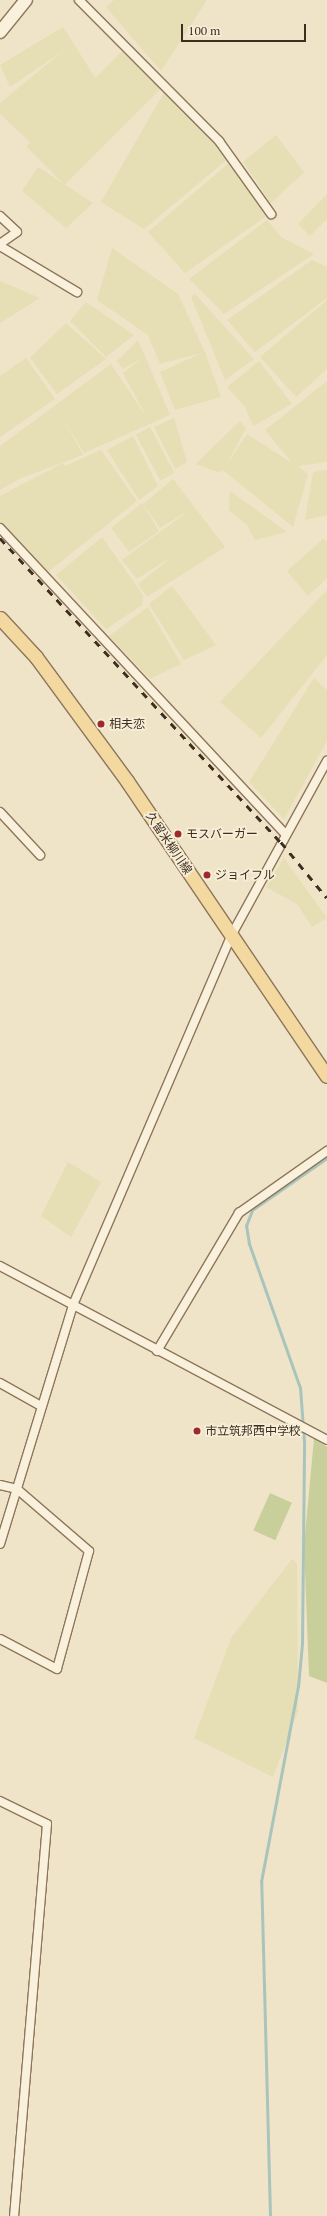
<!DOCTYPE html>
<meta charset="utf-8">
<style>
body{margin:0}
#map{position:relative;width:327px;height:2216px;overflow:hidden;background:#f0e4c8;font-family:"PT Serif","Noto Sans JP",serif}
div>[style]{position:absolute}
.farmland>*{inset:0;background:#e6deb5;transform-origin:0 0}
.green>*{inset:0;background:#c9cf9b;transform-origin:0 0}
.stream>*{height:2.5px;margin:-1.25px;padding:0 1.25px;transform-origin:1.25px;border-radius:1.25px;background:#a9c4bc}
.roads{filter:drop-shadow(1px 0 #8d765c) drop-shadow(-1px 0 #8d765c) drop-shadow(0 1px #8d765c) drop-shadow(0 -1px #8d765c)}
.street>*{height:8px;margin:-4px;padding:0 4px;transform-origin:4px;border-radius:4px;background:#faf1dc}
.secondary>*{height:12px;margin:-6px;padding:0 6px;transform-origin:6px;border-radius:6px;background:#faf1dc}
.primary>*{height:13px;margin:-6.5px;padding:0 6.5px;transform-origin:6.5px;border-radius:6.5px;background:#f3d9a0}
.rail>*{height:2.5px;margin-top:-1.25px;transform-origin:0;background:repeating-linear-gradient(90deg,#3d2e20 0 7px,transparent 0 14px)}
.dots>*{width:11px;height:11px;translate:-50% -50%;box-sizing:border-box;border:2px solid #f7eed8;border-radius:50%}
span{translate:-50% -50%;white-space:nowrap;text-align:center;line-height:1.15;-webkit-text-stroke:3.5px #f7eed8;paint-order:stroke}
.poi-label{font-size:12px;color:#3d2e20}
.left{translate:0 -50%;text-align:left}
.street-label{font-size:12px;color:#3d2e20}
.scale{position:absolute;left:181px;top:24px;width:125px;height:18px;box-sizing:border-box;border:2px solid #3d2e20;border-top:0;padding-left:5px;font-size:12px;line-height:14px;white-space:nowrap;color:#3d2e20;-webkit-text-stroke:3px #f7eed8;paint-order:stroke}
</style>
<div id="map">
<div class="farmland">
<div style="clip-path:polygon(114px 0,207px 0,161px 71px,106px 7px)"></div>
<div style="clip-path:polygon(63px 27px,96px 79px,48px 159px,0 114px,0 103px,63px 51px,10px 87px,0 65px)"></div>
<div style="left:124px;top:49px;width:54px;height:138px;rotate:45deg"></div>
<div style="clip-path:polygon(166px 89px,229px 158px,144px 229px,101px 202px)"></div>
<div style="clip-path:polygon(276px 135px,304px 172px,271px 203px,243px 162px)"></div>
<div style="clip-path:polygon(229px 163px,268px 215px,185px 273px,148px 232px)"></div>
<div style="clip-path:polygon(38px 167px,93px 203px,66px 228px,22px 191px)"></div>
<div style="clip-path:polygon(327px 194px,327px 219px,310px 236px,298px 224px)"></div>
<div style="clip-path:polygon(267px 220px,281px 237px,314px 254px,224px 314px,189px 279px)"></div>
<div style="clip-path:polygon(112px 248px,178px 294px,205px 352px,221px 397px,175px 410px,160px 372px,202px 353px,160px 364px,148px 335px,97px 300px)"></div>
<div style="clip-path:polygon(312px 260px,327px 267px,327px 298px,255px 352px,227px 320px)"></div>
<div style="clip-path:polygon(0 281px,40px 298px,0 323px)"></div>
<div style="clip-path:polygon(195px 294px,254px 359px,225px 380px,191px 297px)"></div>
<div style="clip-path:polygon(327px 300px,327px 369px,296px 397px,260px 357px)"></div>
<div style="clip-path:polygon(86px 302px,134px 335px,106px 357px,70px 321px)"></div>
<div style="clip-path:polygon(66px 323px,106px 359px,57px 394px,30px 358px)"></div>
<div style="clip-path:polygon(138px 340px,170px 415px,84px 453px,63px 418px,83px 455px,19px 479px,0 490px,0 446px,111px 364px,147px 418px,123px 373px,141px 359px,123px 369px,117px 361px)"></div>
<div style="clip-path:polygon(26px 358px,55px 399px,0 437px,0 376px)"></div>
<div style="clip-path:polygon(259px 361px,292px 404px,253px 426px,245px 407px,227px 387px)"></div>
<div style="clip-path:polygon(327px 381px,327px 462px,298px 466px,308px 474px,293px 527px,224px 471px,217px 472px,196px 464px,240px 421px,246px 428px,227px 464px,247px 434px,292px 463px,265px 430px)"></div>
<div style="clip-path:polygon(174px 418px,187px 462px,175px 469px,154px 427px)"></div>
<div style="left:150px;top:427px;width:52px;height:16px;rotate:62deg"></div>
<div style="clip-path:polygon(133px 436px,158px 486px,139px 500px,107px 450px)"></div>
<div style="clip-path:polygon(101px 450px,137px 501px,48px 572px,0 521px,0 496px,63px 463px,65px 466px)"></div>
<div style="clip-path:polygon(327px 470px,327px 515px,305px 520px,313px 472px)"></div>
<div style="clip-path:polygon(173px 479px,225px 547px,147px 597px,138px 584px,173px 556px,137px 579px,122px 560px,191px 509px,160px 528px,143px 504px)"></div>
<div style="clip-path:polygon(230px 491px,287px 532px,255px 540px,247px 525px,229px 510px)"></div>
<div style="clip-path:polygon(142px 503px,159px 531px,129px 552px,111px 528px)"></div>
<div style="clip-path:polygon(102px 537px,143px 595px,142px 605px,106px 629px,56px 575px)"></div>
<div style="clip-path:polygon(323px 539px,327px 542px,327px 578px,308px 596px,287px 571px)"></div>
<div style="clip-path:polygon(172px 586px,216px 645px,184px 660px,149px 604px)"></div>
<div style="clip-path:polygon(327px 590px,327px 655px,261px 738px,220px 702px)"></div>
<div style="clip-path:polygon(148px 607px,181px 664px,150px 679px,109px 636px)"></div>
<div style="clip-path:polygon(314px 678px,327px 690px,327px 741px,284px 819px,249px 782px)"></div>
<div style="clip-path:polygon(284px 858px,327px 918px,312px 927px,297px 904px,266px 887px)"></div>
<div style="clip-path:polygon(68px 1162px,101px 1182px,71px 1237px,41px 1216px)"></div>
<div style="clip-path:polygon(292px 1559px,297px 1563px,298px 1712px,273px 1777px,194px 1738px,231px 1638px)"></div>
</div>
<div class="green">
<div style="clip-path:polygon(314px 1438px,327px 1447px,327px 1683px,309px 1676px,304px 1546px)"></div>
<div style="left:270px;top:1493px;width:24px;height:41px;rotate:24deg"></div>
</div>
<div class="stream">
<div style="left:270px;top:2216px;width:334px;rotate:-91.5deg"></div>
<div style="left:261px;top:1882px;width:198px;rotate:-79.3deg"></div>
<div style="left:298px;top:1687px;width:43px;rotate:-84.7deg"></div>
<div style="left:302px;top:1644px;width:202px;rotate:-89.4deg"></div>
<div style="left:304px;top:1442px;width:54px;rotate:-94.2deg"></div>
<div style="left:300px;top:1388px;width:153px;rotate:-109.5deg"></div>
<div style="left:249px;top:1244px;width:18px;rotate:-99deg"></div>
<div style="left:246px;top:1226px;width:17px;rotate:-69deg"></div>
<div style="left:252px;top:1210px;width:91px;rotate:-34.7deg"></div>
</div>
<div class="roads">
<div class="street">
<div style="left:79px;top:0;width:199px;rotate:45.2deg"></div>
<div style="left:219px;top:141px;width:90px;rotate:54.5deg"></div>
<div style="left:0;top:216px;width:23px;rotate:43deg"></div>
<div style="left:17px;top:232px;width:21px;rotate:145deg"></div>
<div style="left:0;top:246px;width:90px;rotate:30.9deg"></div>
<div style="left:0;top:528px;width:418px;rotate:47deg"></div>
<div style="left:0;top:812px;width:59px;rotate:47.1deg"></div>
<div style="left:0;top:1266px;width:370px;rotate:28deg"></div>
<div style="left:157px;top:1351px;width:161px;rotate:-59.3deg"></div>
<div style="left:239px;top:1213px;width:108px;rotate:-35.2deg"></div>
<div style="left:0;top:1383px;width:47px;rotate:29.3deg"></div>
<div style="left:0;top:1485px;width:17px;rotate:13deg"></div>
<div style="left:17px;top:1489px;width:95px;rotate:40.7deg"></div>
<div style="left:89px;top:1551px;width:122px;rotate:105.2deg"></div>
<div style="left:57px;top:1669px;width:64px;rotate:-152.2deg"></div>
<div style="left:0;top:1544px;width:250px;rotate:-73deg"></div>
<div style="left:73px;top:1305px;width:401px;rotate:-66.8deg"></div>
<div style="left:231px;top:936px;width:200px;rotate:-61.3deg"></div>
<div style="left:0;top:1801px;width:52px;rotate:26.1deg"></div>
<div style="left:47px;top:1824px;width:393px;rotate:94.8deg"></div>
</div>
<div class="secondary">
<div style="left:0;top:32px;width:41px;rotate:-50.9deg"></div>
</div>
<div class="primary">
<div style="left:0;top:618px;width:53px;rotate:47.3deg"></div>
<div style="left:36px;top:657px;width:154px;rotate:53.7deg"></div>
<div style="left:127px;top:781px;width:356px;rotate:55.9deg"></div>
</div>
</div>
<div class="rail">
<div style="left:0;top:538px;width:414px;rotate:47.3deg"></div>
<div style="left:281px;top:842px;width:72px;rotate:50.6deg"></div>
</div>
<div class="dots">
<div style="left:101px;top:724px;background:#9e2a2b"></div>
<div style="left:178px;top:834px;background:#9e2a2b"></div>
<div style="left:207px;top:875px;background:#9e2a2b"></div>
<div style="left:197px;top:1431px;background:#9e2a2b"></div>
</div>
<div class="poi-label">
<span class="left" style="left:109px;top:724px">相夫恋</span>
<span class="left" style="left:186px;top:834px">モスバーガー</span>
<span class="left" style="left:215px;top:875px">ジョイフル</span>
<span class="left" style="left:205px;top:1431px">市立筑邦西中学校</span>
</div>
<div class="street-label">
<span style="left:169px;top:843px;rotate:56deg">久留米柳川線</span>
</div>
<div class="scale">100 m</div>
</div>
